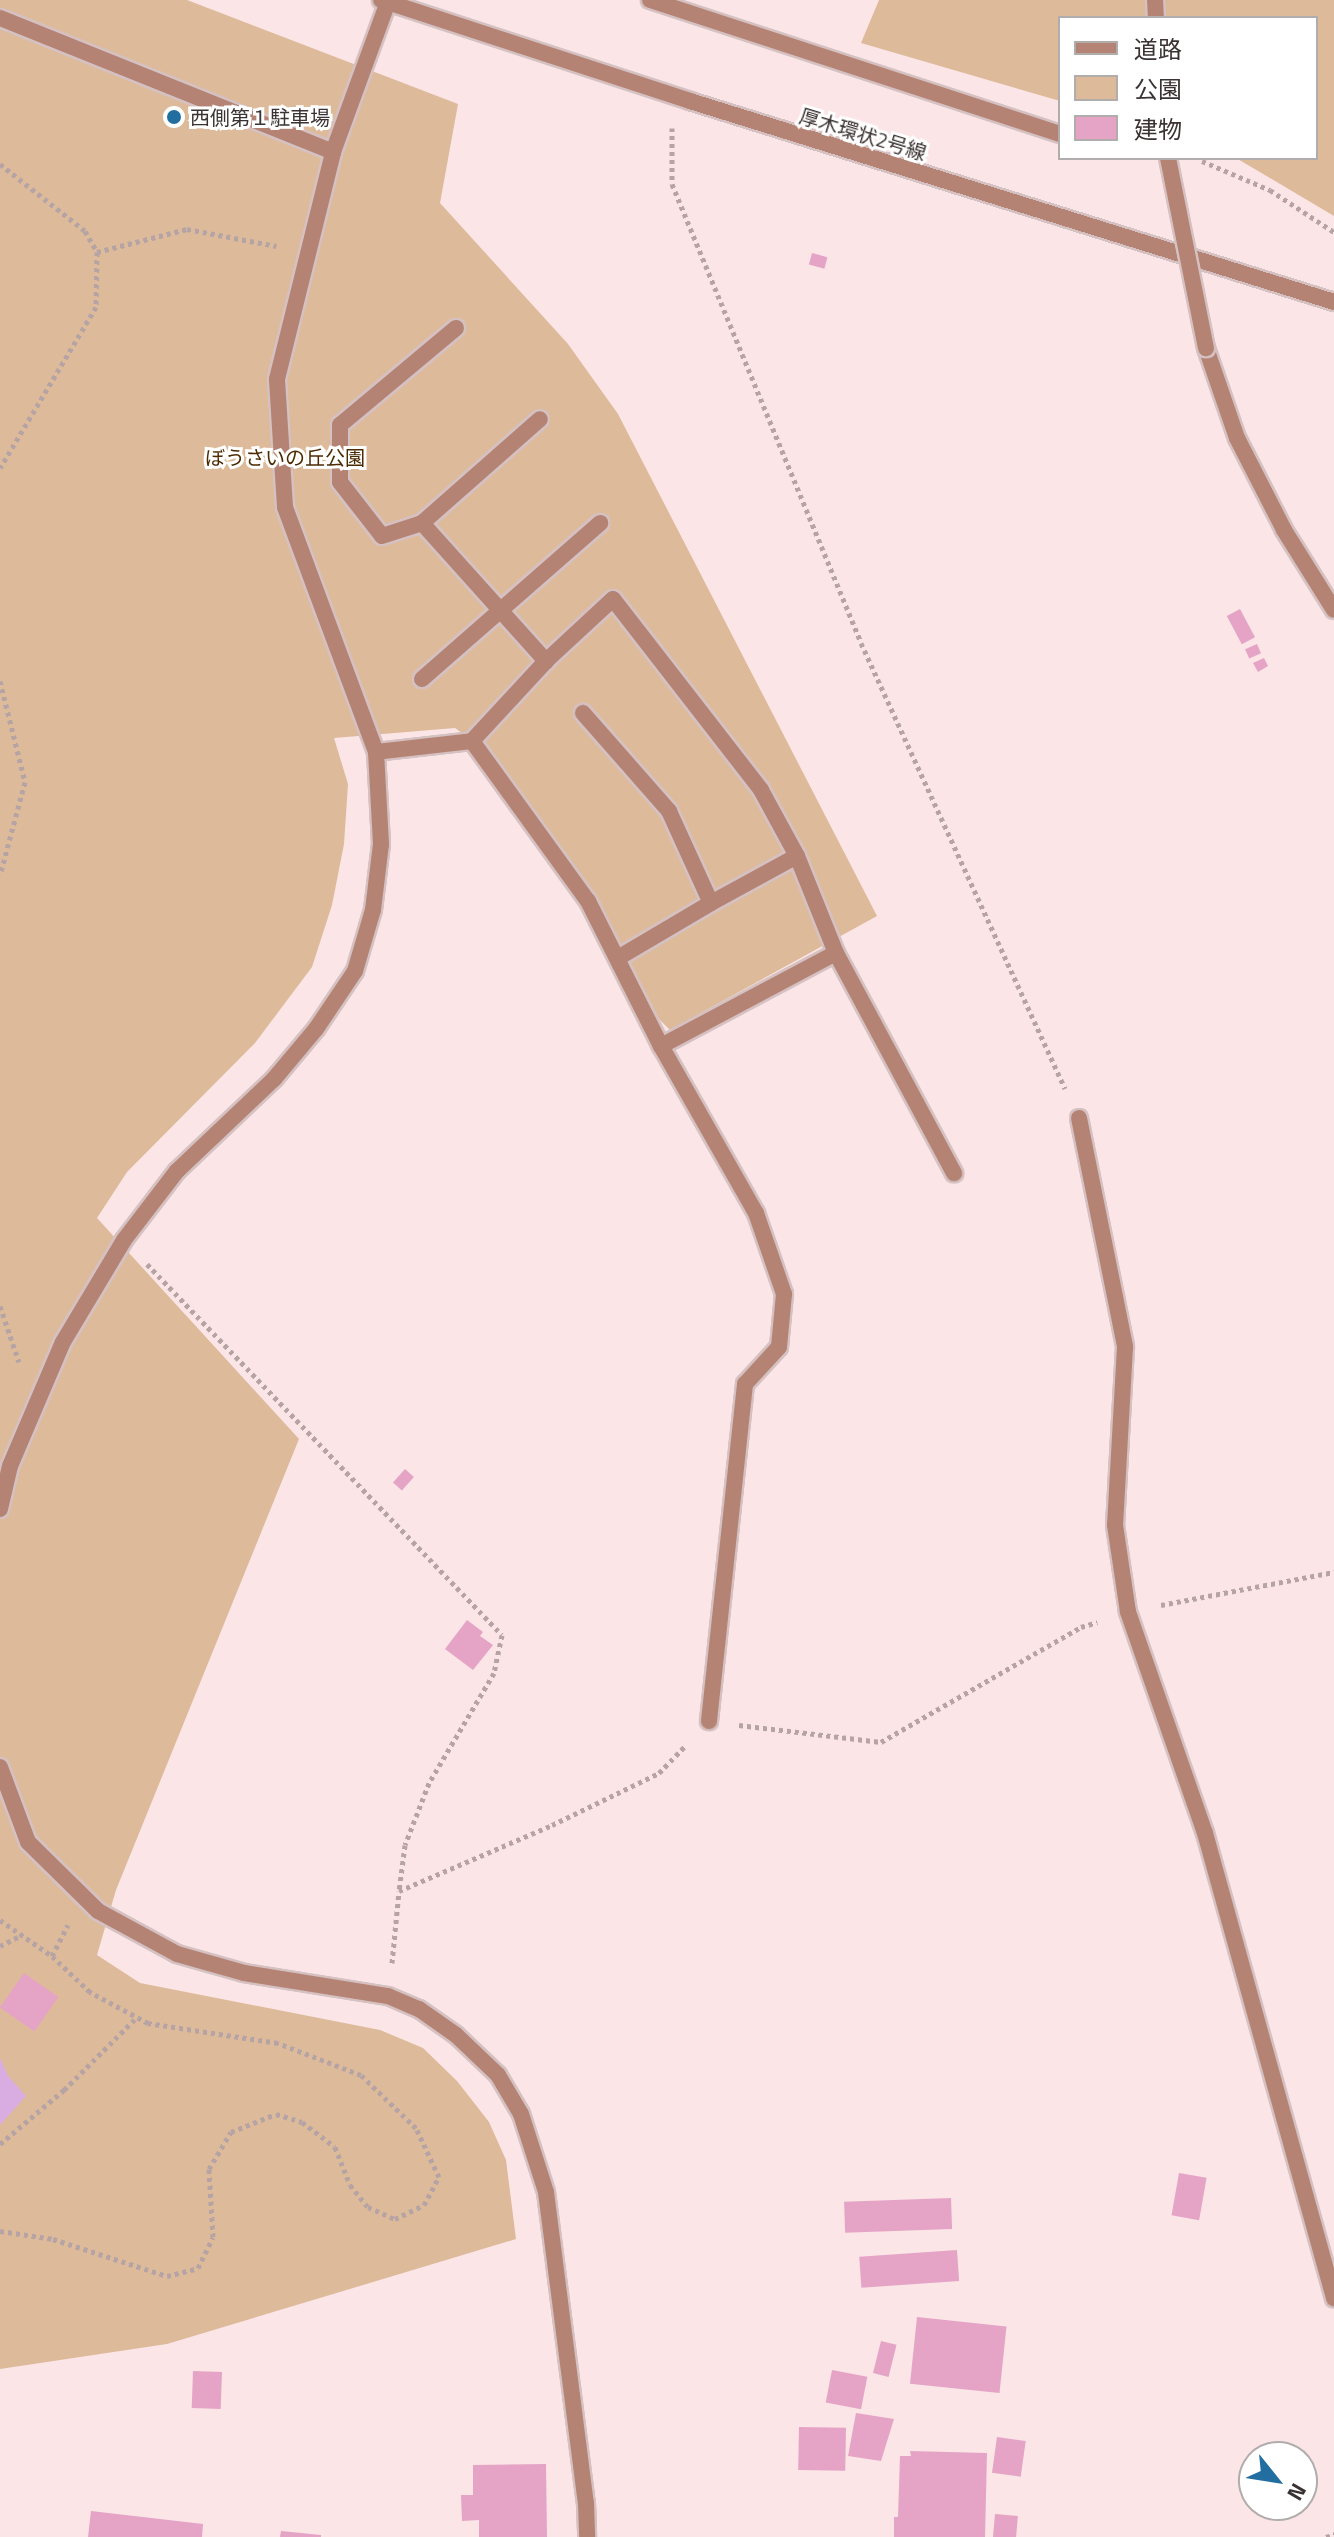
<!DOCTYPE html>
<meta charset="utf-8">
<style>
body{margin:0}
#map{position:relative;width:1334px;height:2537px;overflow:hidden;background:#fbe5e6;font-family:"Titillium Web","Noto Sans JP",sans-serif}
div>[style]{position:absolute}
.green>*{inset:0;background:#ddba9a}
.water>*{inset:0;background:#d9ace2}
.building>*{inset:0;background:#e5a4c6;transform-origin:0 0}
.path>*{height:5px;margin-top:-2.5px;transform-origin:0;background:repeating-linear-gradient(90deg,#b6a4a5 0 4px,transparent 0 8px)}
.roads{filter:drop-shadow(2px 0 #d5c1c2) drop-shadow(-2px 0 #d5c1c2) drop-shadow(0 2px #d5c1c2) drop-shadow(0 -2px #d5c1c2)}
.service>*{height:16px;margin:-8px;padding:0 8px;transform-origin:8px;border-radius:8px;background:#b58373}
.minor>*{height:16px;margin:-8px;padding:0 8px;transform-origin:8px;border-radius:8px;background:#b58373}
.tertiary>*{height:16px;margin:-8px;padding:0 8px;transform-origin:8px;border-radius:8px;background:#b58373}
.bridges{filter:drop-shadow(2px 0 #d5c1c2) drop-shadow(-2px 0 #d5c1c2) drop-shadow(0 2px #d5c1c2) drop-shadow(0 -2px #d5c1c2)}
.minor-bridge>*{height:16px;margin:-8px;padding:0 8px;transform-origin:8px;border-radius:8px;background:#b58373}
.dots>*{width:22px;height:22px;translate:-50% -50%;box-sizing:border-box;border:4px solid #fff;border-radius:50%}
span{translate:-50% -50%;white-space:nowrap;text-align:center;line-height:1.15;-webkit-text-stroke:6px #fff;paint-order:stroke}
.poi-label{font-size:20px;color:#3b3233}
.left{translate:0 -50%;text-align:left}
.street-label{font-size:20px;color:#3b3233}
.park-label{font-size:20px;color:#4c2b02}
.legend{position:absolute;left:1058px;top:16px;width:260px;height:144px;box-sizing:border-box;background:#fff;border:2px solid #b1adad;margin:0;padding:10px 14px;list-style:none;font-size:24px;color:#3b3233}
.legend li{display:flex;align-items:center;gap:16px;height:40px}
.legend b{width:40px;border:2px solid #b1adad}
.north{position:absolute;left:1238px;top:2441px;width:80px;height:80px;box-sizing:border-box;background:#fff;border:2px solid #b1adad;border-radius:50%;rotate:120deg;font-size:22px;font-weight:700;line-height:32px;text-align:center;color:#3b3233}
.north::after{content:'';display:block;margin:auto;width:28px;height:36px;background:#236ea1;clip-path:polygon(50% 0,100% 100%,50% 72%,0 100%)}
</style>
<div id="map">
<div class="green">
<div style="clip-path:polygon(0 0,187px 0,458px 104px,440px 203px,568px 344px,618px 414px,877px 916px,670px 1030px,659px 1019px,595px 894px,495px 756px,455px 728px,334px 738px,348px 784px,344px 844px,332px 905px,312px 967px,255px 1043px,127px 1172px,97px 1218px,299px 1439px,116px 1890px,97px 1955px,140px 1983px,380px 2030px,423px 2048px,457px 2081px,489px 2122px,506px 2160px,516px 2239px,167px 2344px,0 2369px)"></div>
<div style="clip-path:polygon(879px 0,1334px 0,1334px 216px,1236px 158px,1316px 158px,1316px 18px,1060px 18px,1060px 101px,861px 43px)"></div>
</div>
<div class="water">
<div style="clip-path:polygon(0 2058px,8px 2076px,26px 2096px,0 2125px)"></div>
</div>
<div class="building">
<div style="left:812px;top:253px;width:16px;height:12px;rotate:15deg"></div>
<div style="left:1240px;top:609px;width:32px;height:15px;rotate:62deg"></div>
<div style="left:1257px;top:644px;width:10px;height:13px;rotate:66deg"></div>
<div style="clip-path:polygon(1264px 658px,1268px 666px,1258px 672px,1253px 663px)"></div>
<div style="left:405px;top:1469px;width:12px;height:18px;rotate:42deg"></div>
<div style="clip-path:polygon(467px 1620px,483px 1632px,480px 1636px,493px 1645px,473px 1670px,445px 1649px)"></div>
<div style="left:24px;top:1973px;width:42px;height:42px;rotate:35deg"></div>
<div style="left:1179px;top:2173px;width:28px;height:43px;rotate:10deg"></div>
<div style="left:951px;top:2198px;width:31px;height:107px;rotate:88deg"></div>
<div style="left:957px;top:2250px;width:31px;height:98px;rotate:86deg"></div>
<div style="left:917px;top:2317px;width:90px;height:67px;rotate:6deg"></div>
<div style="left:881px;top:2341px;width:16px;height:33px;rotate:14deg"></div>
<div style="left:832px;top:2370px;width:36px;height:33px;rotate:11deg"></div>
<div style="left:193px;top:2371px;width:29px;height:37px;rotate:2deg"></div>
<div style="clip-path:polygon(856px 2413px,894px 2419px,881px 2461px,848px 2456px)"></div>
<div style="left:799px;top:2427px;width:47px;height:43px;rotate:1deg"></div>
<div style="left:997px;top:2437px;width:29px;height:36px;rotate:8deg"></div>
<div style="clip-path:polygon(910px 2451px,987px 2453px,985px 2537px,894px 2537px,894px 2517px,898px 2517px,900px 2456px,911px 2456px)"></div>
<div style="clip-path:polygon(546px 2464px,547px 2537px,479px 2537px,479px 2520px,462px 2521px,461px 2495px,473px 2495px,473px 2465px)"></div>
<div style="clip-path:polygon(91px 2511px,203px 2524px,202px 2537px,88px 2537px)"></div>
<div style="left:995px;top:2514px;width:23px;height:23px;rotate:5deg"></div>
<div style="clip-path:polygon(281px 2531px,321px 2535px,321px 2537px,280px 2537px)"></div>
</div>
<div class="path">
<div style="left:672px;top:128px;width:56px;rotate:90deg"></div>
<div style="left:672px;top:184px;width:496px;rotate:67.6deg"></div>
<div style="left:861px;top:643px;width:490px;rotate:65.4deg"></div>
<div style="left:1202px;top:161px;width:74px;rotate:23.1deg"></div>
<div style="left:1270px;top:190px;width:77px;rotate:33.3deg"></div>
<div style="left:0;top:164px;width:108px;rotate:38.2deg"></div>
<div style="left:85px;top:231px;width:24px;rotate:60deg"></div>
<div style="left:97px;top:252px;width:55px;rotate:91deg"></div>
<div style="left:96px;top:307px;width:187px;rotate:120.8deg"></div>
<div style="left:97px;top:252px;width:93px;rotate:-14.3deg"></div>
<div style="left:187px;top:229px;width:91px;rotate:10.8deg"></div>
<div style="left:0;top:681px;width:104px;rotate:76.1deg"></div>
<div style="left:25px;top:782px;width:96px;rotate:105deg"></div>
<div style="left:147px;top:1264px;width:513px;rotate:46.26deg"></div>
<div style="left:502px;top:1635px;width:39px;rotate:102deg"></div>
<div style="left:494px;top:1673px;width:128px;rotate:120.6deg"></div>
<div style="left:429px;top:1783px;width:66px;rotate:111.2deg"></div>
<div style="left:405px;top:1845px;width:46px;rotate:97.4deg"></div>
<div style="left:0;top:1306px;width:59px;rotate:71.3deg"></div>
<div style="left:1161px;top:1605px;width:176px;rotate:-10.8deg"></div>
<div style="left:739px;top:1725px;width:143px;rotate:6.8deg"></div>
<div style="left:881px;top:1742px;width:231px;rotate:-29.9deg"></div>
<div style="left:1081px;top:1627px;width:17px;rotate:-17deg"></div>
<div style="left:0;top:1920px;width:63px;rotate:34.7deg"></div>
<div style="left:0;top:1946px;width:25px;rotate:-27deg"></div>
<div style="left:392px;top:1963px;width:72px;rotate:-84.4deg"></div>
<div style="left:399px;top:1891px;width:167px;rotate:-23.3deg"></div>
<div style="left:552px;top:1825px;width:119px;rotate:-25.9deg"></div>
<div style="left:659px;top:1773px;width:40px;rotate:-46deg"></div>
<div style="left:0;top:2144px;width:84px;rotate:-40.2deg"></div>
<div style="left:64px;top:2090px;width:103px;rotate:-45deg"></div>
<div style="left:0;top:2231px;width:54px;rotate:8.6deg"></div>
<div style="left:53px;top:2239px;width:120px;rotate:18deg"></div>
<div style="left:167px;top:2276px;width:32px;rotate:-14deg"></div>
<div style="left:198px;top:2268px;width:34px;rotate:-64deg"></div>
<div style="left:213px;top:2237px;width:68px;rotate:-93.4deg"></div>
<div style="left:209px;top:2169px;width:43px;rotate:-59.3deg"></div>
<div style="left:231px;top:2132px;width:48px;rotate:-21.8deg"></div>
<div style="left:276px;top:2114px;width:27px;rotate:17deg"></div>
<div style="left:302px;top:2122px;width:41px;rotate:37.1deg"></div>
<div style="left:335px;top:2147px;width:41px;rotate:68.5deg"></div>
<div style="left:350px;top:2185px;width:28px;rotate:51deg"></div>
<div style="left:368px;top:2207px;width:30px;rotate:24deg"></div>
<div style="left:395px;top:2219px;width:32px;rotate:-26deg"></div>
<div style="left:424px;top:2205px;width:32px;rotate:-62deg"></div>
<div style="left:439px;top:2177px;width:54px;rotate:-115.1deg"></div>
<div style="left:416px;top:2128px;width:76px;rotate:-136.1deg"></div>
<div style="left:361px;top:2075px;width:89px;rotate:-158.9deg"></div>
<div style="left:278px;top:2043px;width:132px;rotate:-171.3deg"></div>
<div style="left:148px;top:2023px;width:66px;rotate:-151.9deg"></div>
<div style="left:90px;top:1992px;width:52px;rotate:-136.5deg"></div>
<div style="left:52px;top:1956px;width:35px;rotate:-63deg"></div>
<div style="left:1326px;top:2537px;width:9px;rotate:-21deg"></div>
</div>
<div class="roads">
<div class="service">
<div style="left:0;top:18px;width:359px;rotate:21.9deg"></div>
<div style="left:456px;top:328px;width:151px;rotate:140.1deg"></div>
<div style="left:340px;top:425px;width:57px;rotate:90deg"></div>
<div style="left:340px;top:482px;width:68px;rotate:52.1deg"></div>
<div style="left:382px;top:536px;width:42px;rotate:-18deg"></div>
<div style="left:422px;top:523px;width:186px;rotate:48.1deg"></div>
<div style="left:422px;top:523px;width:157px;rotate:-41.4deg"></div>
<div style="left:422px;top:679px;width:237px;rotate:-41.2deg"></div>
<div style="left:583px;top:713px;width:130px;rotate:48.7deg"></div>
<div style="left:669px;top:811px;width:101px;rotate:65.5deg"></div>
<div style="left:711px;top:903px;width:108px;rotate:149.4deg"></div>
<div style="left:711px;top:903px;width:98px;rotate:-28.7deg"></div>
</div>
<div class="minor">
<div style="left:650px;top:0;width:431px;rotate:18.1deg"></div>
<div style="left:1155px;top:0;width:18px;rotate:87deg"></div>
<div style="left:1206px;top:348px;width:95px;rotate:71deg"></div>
<div style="left:1237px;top:438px;width:103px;rotate:62.9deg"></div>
<div style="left:1284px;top:530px;width:94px;rotate:58deg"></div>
<div style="left:472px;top:741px;width:109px;rotate:-47.2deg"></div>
<div style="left:546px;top:661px;width:91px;rotate:-42.8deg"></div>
<div style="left:613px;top:599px;width:242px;rotate:52.2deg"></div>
<div style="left:761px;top:790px;width:75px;rotate:61.4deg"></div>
<div style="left:797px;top:856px;width:105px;rotate:68.1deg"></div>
<div style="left:836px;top:953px;width:250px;rotate:61.8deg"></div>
<div style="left:376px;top:752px;width:97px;rotate:-6.5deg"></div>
<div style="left:472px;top:741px;width:198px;rotate:54.1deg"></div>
<div style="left:588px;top:901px;width:162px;rotate:63.3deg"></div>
<div style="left:661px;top:1046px;width:192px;rotate:60.4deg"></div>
<div style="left:756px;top:1213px;width:86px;rotate:70.9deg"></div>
<div style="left:784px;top:1294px;width:53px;rotate:95.4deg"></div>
<div style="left:779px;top:1347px;width:50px;rotate:132.6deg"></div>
<div style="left:745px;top:1384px;width:339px;rotate:96.1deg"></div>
<div style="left:661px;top:1046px;width:198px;rotate:-28deg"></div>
<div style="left:1079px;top:1118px;width:234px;rotate:78.6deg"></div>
<div style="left:1125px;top:1347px;width:178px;rotate:93.2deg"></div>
<div style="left:1115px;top:1525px;width:88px;rotate:81.5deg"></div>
<div style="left:1128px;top:1612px;width:234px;rotate:70.8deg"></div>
<div style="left:1205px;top:1833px;width:483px;rotate:74.5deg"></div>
<div style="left:0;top:1509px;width:44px;rotate:-76.9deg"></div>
<div style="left:10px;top:1466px;width:135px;rotate:-66.9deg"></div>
<div style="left:63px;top:1342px;width:119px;rotate:-59.1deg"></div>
<div style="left:124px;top:1240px;width:87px;rotate:-52.5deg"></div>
<div style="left:177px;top:1171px;width:134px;rotate:-43.5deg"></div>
<div style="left:274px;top:1079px;width:65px;rotate:-50deg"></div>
<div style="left:316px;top:1029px;width:70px;rotate:-56.1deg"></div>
<div style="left:355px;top:971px;width:64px;rotate:-73.6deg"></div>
<div style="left:373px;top:910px;width:66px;rotate:-83.1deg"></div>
<div style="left:381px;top:844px;width:92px;rotate:-93.1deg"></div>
<div style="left:376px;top:752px;width:261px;rotate:-110.4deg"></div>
<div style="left:285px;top:507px;width:128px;rotate:-93.6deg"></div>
<div style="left:277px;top:379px;width:234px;rotate:-76.1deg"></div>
<div style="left:333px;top:152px;width:160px;rotate:-69.9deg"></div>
<div style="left:0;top:1767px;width:80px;rotate:69.5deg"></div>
<div style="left:28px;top:1842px;width:98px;rotate:44.6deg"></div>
<div style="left:98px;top:1911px;width:90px;rotate:28.6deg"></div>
<div style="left:177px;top:1954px;width:70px;rotate:15.8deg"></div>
<div style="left:244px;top:1973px;width:146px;rotate:9.1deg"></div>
<div style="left:388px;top:1996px;width:34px;rotate:23deg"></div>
<div style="left:419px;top:2009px;width:45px;rotate:35.1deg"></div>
<div style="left:456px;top:2035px;width:58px;rotate:43.6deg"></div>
<div style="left:498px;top:2075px;width:45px;rotate:59.5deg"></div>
<div style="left:521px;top:2114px;width:82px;rotate:72.2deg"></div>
<div style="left:546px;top:2192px;width:314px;rotate:82.7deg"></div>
<div style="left:586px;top:2503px;width:34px;rotate:88deg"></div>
</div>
<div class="tertiary">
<div style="left:381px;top:0;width:325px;rotate:18.1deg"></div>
<div style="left:690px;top:101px;width:675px;rotate:17.33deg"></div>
</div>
</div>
<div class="bridges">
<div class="minor-bridge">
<div style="left:1168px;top:158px;width:194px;rotate:78.7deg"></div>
</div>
</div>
<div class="dots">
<div style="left:174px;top:117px;background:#236ea1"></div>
</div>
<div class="poi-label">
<span class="left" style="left:190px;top:117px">西側第１駐車場</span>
</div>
<div class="street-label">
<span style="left:863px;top:134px;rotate:17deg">厚木環状2号線</span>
</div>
<div class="park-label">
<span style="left:285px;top:457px">ぼうさいの丘公園</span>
</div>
<ul class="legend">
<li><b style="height:10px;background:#b58373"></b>道路</li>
<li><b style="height:22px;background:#ddba9a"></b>公園</li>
<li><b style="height:22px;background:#e5a4c6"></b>建物</li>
</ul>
<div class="north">N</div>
</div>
